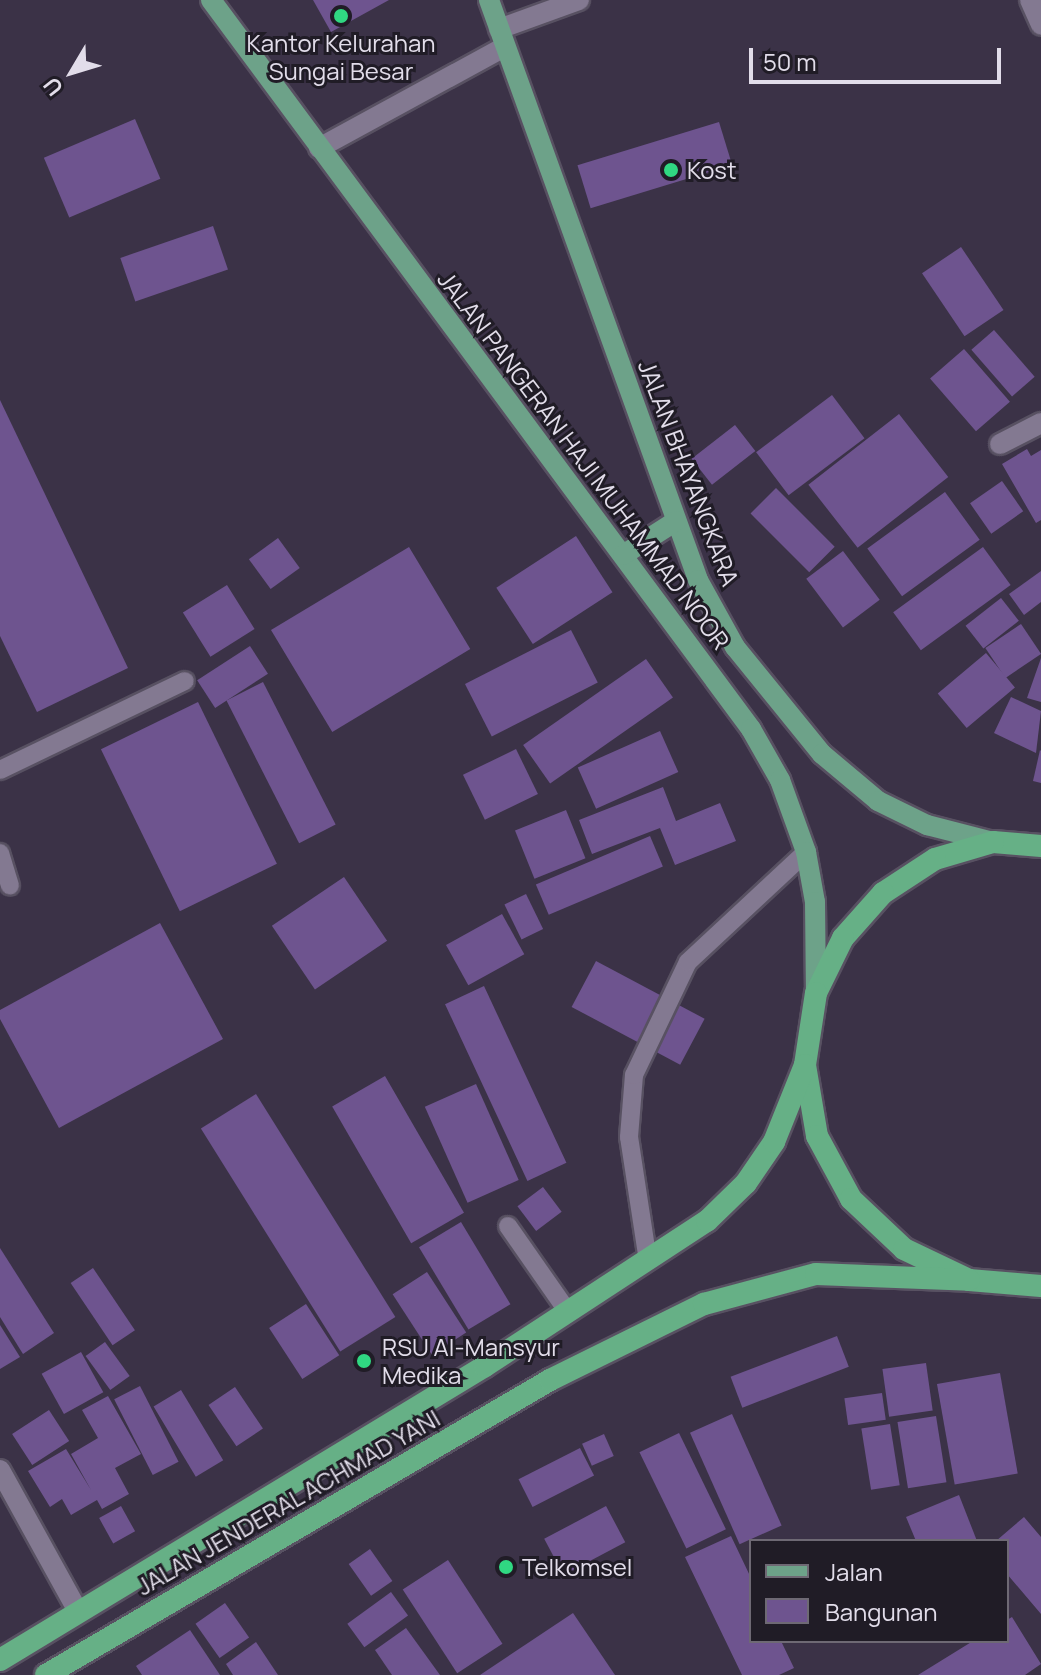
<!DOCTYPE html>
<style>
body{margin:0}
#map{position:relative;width:1041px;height:1675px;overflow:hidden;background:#3b3247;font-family:Manrope,sans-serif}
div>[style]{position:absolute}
.building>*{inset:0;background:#6e548f;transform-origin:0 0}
.roads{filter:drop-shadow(2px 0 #585162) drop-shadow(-2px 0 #585162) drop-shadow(0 2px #585162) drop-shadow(0 -2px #585162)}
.service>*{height:18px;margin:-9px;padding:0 9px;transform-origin:9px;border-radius:9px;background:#837991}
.minor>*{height:20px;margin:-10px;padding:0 10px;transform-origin:10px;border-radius:10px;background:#837991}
.primary>*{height:20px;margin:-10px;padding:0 10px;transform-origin:10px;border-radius:10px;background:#6da289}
.trunk>*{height:22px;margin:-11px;padding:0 11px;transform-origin:11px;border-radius:11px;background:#66b086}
.dots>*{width:22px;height:22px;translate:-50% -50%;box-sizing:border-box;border:4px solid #201c26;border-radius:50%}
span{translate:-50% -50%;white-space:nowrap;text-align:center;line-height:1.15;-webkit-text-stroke:6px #201c26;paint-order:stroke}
.poi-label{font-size:24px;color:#e2ddea}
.left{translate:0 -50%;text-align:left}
.street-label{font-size:24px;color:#e2ddea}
.legend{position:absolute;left:749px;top:1539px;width:260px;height:104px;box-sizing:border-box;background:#201c26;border:2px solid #6e6974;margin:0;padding:10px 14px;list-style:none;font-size:24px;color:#e2ddea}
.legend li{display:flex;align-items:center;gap:16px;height:40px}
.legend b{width:40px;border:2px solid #6e6974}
.north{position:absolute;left:32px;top:32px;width:80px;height:80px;-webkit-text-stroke:6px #201c26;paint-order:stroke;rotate:232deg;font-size:22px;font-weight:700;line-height:32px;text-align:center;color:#e2ddea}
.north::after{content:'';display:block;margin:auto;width:28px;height:36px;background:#e2ddea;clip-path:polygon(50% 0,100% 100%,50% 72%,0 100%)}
.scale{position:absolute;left:749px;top:48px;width:252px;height:36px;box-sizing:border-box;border:4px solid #e2ddea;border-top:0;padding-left:10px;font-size:24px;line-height:28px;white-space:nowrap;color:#e2ddea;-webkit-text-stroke:6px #201c26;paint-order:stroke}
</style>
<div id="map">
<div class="building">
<div style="clip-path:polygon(313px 0,389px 0,331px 32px)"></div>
<div style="left:135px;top:119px;width:65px;height:99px;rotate:67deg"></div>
<div style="left:719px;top:122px;width:45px;height:148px;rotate:73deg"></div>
<div style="left:213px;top:226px;width:46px;height:98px;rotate:71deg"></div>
<div style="left:961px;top:247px;width:76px;height:47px;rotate:56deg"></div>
<div style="left:994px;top:330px;width:62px;height:30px;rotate:49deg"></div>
<div style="left:964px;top:349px;width:70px;height:45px;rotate:49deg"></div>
<div style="left:832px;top:395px;width:54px;height:95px;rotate:53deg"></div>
<div style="clip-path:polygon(0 400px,128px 668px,37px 712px,0 636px)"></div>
<div style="left:899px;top:414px;width:80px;height:115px;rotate:52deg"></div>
<div style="left:735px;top:425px;width:33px;height:55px;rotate:52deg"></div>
<div style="clip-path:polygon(1027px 449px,1031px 456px,1041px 450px,1041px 520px,1036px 523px,1002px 464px)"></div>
<div style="left:1002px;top:481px;width:37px;height:39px;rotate:55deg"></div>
<div style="left:776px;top:488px;width:83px;height:36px;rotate:45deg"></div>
<div style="left:945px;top:492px;width:59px;height:96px;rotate:54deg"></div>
<div style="left:576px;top:536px;width:67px;height:95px;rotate:57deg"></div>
<div style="left:278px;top:538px;width:37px;height:36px;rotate:54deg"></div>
<div style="left:409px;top:547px;width:119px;height:161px;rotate:59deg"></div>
<div style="left:983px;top:547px;width:47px;height:111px;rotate:54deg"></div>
<div style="left:843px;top:551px;width:61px;height:46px;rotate:53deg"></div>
<div style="clip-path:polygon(1041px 571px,1041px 602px,1024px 615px,1009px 594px)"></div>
<div style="left:227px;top:585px;width:52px;height:52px;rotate:58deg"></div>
<div style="left:1001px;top:598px;width:29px;height:45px;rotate:52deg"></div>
<div style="left:1021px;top:624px;width:36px;height:43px;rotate:56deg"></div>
<div style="left:571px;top:630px;width:59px;height:119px;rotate:63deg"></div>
<div style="left:250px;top:646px;width:33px;height:63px;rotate:57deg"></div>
<div style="left:986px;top:653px;width:45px;height:63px;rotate:50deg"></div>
<div style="clip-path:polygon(1041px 658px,1041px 702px,1027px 698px)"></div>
<div style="left:646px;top:659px;width:47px;height:150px;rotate:55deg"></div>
<div style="left:263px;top:682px;width:160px;height:41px;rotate:63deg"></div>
<div style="clip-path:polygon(1011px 697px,1041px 711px,1036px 753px,994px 733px)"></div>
<div style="left:198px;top:702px;width:180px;height:108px;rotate:64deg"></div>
<div style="left:660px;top:731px;width:45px;height:90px;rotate:66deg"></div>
<div style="left:516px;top:749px;width:50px;height:59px;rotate:64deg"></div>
<div style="clip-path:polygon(1040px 750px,1041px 751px,1041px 783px,1033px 781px)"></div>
<div style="clip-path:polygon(663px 787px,676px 821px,720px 803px,736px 841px,675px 865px,660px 828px,592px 854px,579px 820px)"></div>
<div style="left:566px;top:810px;width:52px;height:55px;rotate:68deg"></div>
<div style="left:650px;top:836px;width:33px;height:124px;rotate:67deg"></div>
<div style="left:344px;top:877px;width:77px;height:87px;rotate:56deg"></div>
<div style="left:526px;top:894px;width:39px;height:24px;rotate:64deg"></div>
<div style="left:502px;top:914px;width:46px;height:64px;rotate:61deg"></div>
<div style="clip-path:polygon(160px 923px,223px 1039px,59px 1128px,0 1019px,0 1010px)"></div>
<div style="left:596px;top:961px;width:123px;height:52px;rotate:28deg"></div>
<div style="left:484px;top:986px;width:195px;height:43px;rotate:65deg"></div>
<div style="left:385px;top:1076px;width:158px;height:61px;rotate:60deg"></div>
<div style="left:476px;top:1084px;width:105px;height:56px;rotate:66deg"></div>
<div style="left:256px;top:1094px;width:263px;height:65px;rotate:58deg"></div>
<div style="left:543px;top:1187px;width:31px;height:32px;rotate:53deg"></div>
<div style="left:461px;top:1222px;width:96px;height:49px;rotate:59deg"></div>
<div style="clip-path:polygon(0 1248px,54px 1333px,23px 1354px,0 1317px)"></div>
<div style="left:93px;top:1268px;width:75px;height:27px;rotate:56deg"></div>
<div style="left:427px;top:1272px;width:72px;height:41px;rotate:57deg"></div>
<div style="left:306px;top:1304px;width:61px;height:44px;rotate:57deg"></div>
<div style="clip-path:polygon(0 1325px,20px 1357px,0 1369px)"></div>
<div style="left:837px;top:1336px;width:33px;height:114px;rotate:69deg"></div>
<div style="left:105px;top:1342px;width:42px;height:24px;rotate:54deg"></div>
<div style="left:81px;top:1352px;width:46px;height:45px;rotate:61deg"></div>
<div style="left:926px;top:1363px;width:48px;height:44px;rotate:82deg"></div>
<div style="left:1000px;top:1373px;width:102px;height:64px;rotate:80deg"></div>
<div style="left:140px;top:1386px;width:85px;height:29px;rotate:63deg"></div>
<div style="left:235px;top:1387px;width:50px;height:32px;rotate:56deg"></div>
<div style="left:181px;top:1390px;width:82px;height:32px;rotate:59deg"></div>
<div style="left:882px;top:1393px;width:27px;height:38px;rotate:82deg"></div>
<div style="clip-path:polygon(108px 1396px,141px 1454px,115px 1468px,129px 1494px,102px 1509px,97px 1500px,71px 1515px,62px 1499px,50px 1507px,28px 1471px,66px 1449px,91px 1490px,71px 1454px,98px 1438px,82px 1410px)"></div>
<div style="left:49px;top:1410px;width:37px;height:44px;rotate:57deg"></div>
<div style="left:732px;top:1414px;width:122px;height:46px;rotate:66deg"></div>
<div style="left:936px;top:1416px;width:67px;height:39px;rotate:81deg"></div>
<div style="left:890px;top:1424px;width:62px;height:29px;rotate:81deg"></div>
<div style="left:679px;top:1433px;width:107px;height:44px;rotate:64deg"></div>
<div style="left:604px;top:1434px;width:24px;height:24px;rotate:66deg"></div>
<div style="left:580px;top:1448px;width:31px;height:69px;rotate:63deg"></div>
<div style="clip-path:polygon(959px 1495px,977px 1541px,916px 1541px,906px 1517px)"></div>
<div style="left:121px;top:1506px;width:29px;height:25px;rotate:61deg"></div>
<div style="left:606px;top:1506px;width:41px;height:70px;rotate:62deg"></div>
<div style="clip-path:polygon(1024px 1517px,1041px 1537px,1041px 1614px,1007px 1574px,1007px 1541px,996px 1541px)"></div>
<div style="clip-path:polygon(731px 1536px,751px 1578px,751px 1641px,781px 1641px,794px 1668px,779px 1675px,742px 1675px,685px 1557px)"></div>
<div style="left:370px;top:1549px;width:39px;height:26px;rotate:55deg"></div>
<div style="left:448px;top:1560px;width:100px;height:54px;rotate:57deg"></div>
<div style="left:391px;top:1592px;width:29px;height:54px;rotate:54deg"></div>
<div style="left:225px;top:1603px;width:42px;height:36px;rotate:55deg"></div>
<div style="clip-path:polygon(573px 1613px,615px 1675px,480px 1675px)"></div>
<div style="clip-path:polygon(1012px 1617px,1041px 1664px,1025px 1675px,918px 1675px,973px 1641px,1007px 1641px,1007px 1620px)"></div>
<div style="clip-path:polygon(406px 1628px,440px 1675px,392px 1675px,375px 1650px)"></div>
<div style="clip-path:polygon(190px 1630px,220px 1675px,142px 1675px,136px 1666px)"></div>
<div style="clip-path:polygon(256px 1642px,278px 1675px,233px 1675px,226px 1664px)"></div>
</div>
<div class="roads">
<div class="service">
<div style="left:0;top:770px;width:205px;rotate:-25.7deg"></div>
<div style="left:0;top:853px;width:34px;rotate:73deg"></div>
<div style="left:508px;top:1226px;width:105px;rotate:55.1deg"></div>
<div style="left:648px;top:1261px;width:125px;rotate:-98.7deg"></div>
<div style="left:629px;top:1137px;width:62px;rotate:-85.4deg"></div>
<div style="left:634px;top:1075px;width:125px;rotate:-64.5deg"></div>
<div style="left:688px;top:962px;width:161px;rotate:-43deg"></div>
</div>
<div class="minor">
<div style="left:1030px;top:0;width:27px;rotate:66deg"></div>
<div style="left:499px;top:29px;width:85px;rotate:-19.9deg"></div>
<div style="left:319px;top:148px;width:211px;rotate:-28.6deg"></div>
<div style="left:1000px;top:444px;width:46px;rotate:-27.1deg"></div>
<div style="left:0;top:1470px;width:163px;rotate:61.1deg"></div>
</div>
<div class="primary">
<div style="left:211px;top:0;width:907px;rotate:53.47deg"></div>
<div style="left:751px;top:729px;width:59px;rotate:60.4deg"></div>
<div style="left:780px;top:780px;width:77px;rotate:70.1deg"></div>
<div style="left:806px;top:852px;width:51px;rotate:79.8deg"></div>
<div style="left:815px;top:902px;width:91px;rotate:89.4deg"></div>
<div style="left:489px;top:0;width:617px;rotate:70.18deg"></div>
<div style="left:698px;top:580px;width:77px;rotate:61.1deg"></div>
<div style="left:735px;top:647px;width:138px;rotate:50.9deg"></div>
<div style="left:822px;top:754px;width:73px;rotate:40deg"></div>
<div style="left:878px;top:801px;width:55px;rotate:26.1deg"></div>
<div style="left:927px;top:825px;width:68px;rotate:14.4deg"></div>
<div style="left:623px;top:555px;width:63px;rotate:-32.7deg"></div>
</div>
<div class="trunk">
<div style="left:1041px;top:846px;width:48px;rotate:-175.2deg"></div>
<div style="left:993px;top:842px;width:60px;rotate:163.7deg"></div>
<div style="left:935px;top:859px;width:62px;rotate:146.8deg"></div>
<div style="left:883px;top:893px;width:60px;rotate:131.6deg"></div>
<div style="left:843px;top:938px;width:61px;rotate:116.1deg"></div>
<div style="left:816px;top:993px;width:73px;rotate:98.7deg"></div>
<div style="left:805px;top:1065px;width:72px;rotate:80.4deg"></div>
<div style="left:817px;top:1136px;width:72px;rotate:61.6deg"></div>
<div style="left:851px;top:1199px;width:73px;rotate:43.3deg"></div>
<div style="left:904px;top:1249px;width:72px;rotate:25.5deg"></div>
<div style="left:969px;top:1280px;width:72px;rotate:4.8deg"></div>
<div style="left:0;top:1660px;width:567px;rotate:-31.22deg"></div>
<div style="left:485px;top:1366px;width:265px;rotate:-33.2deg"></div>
<div style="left:707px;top:1221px;width:54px;rotate:-44.3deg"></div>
<div style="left:746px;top:1183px;width:50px;rotate:-55.7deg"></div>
<div style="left:774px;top:1142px;width:83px;rotate:-68.1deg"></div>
<div style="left:46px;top:1675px;width:584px;rotate:-30.34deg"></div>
<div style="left:550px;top:1380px;width:172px;rotate:-26.3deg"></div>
<div style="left:704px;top:1304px;width:116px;rotate:-15deg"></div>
<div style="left:816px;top:1274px;width:153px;rotate:2.2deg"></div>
</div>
</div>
<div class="dots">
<div style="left:341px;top:16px;background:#30d882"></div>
<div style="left:671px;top:170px;background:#30d882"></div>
<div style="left:364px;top:1361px;background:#30d882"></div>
<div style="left:506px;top:1567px;background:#30d882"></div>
</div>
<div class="poi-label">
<span style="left:341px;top:57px">Kantor Kelurahan<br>Sungai Besar</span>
<span class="left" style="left:687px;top:170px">Kost</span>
<span class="left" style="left:382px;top:1361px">RSU Al-Mansyur<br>Medika</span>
<span class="left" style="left:522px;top:1567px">Telkomsel</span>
</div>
<div class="street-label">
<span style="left:584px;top:460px;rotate:53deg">JALAN PANGERAN HAJI MUHAMMAD NOOR</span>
<span style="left:689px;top:473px;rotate:69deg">JALAN BHAYANGKARA</span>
<span style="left:288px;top:1502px;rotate:-30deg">JALAN JENDERAL ACHMAD YANI</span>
</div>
<ul class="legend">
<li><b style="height:10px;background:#6da289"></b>Jalan</li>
<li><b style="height:22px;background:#6e548f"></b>Bangunan</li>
</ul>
<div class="north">U</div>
<div class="scale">50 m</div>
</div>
